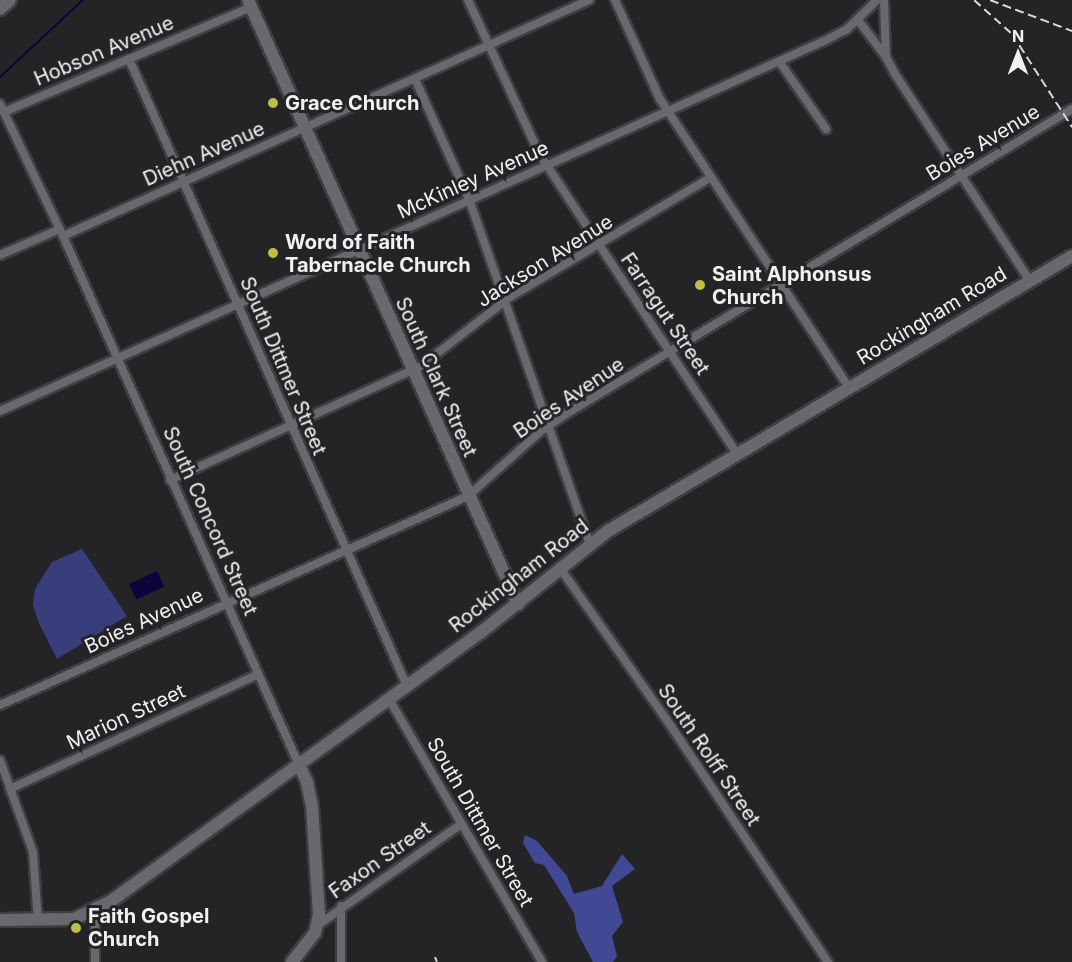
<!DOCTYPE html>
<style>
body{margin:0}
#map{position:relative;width:1072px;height:962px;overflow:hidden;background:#242427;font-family:Inter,sans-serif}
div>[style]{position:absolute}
.green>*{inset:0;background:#383e7b}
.forest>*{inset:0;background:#424994}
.water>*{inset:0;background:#0b053b;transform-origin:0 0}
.stream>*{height:2px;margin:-1px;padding:0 1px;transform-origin:1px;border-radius:1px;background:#0b053b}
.roads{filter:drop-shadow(2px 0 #3f3f42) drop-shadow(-2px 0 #3f3f42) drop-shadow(0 2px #3f3f42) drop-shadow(0 -2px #3f3f42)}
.street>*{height:8px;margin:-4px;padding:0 4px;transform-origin:4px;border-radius:4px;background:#69696d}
.secondary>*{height:12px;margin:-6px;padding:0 6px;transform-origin:6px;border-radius:6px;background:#69696d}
.rail>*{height:2px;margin-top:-1px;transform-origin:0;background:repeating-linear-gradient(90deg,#dadbdd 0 9px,transparent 0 13.5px)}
.dots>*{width:16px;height:16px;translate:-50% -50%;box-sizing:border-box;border:3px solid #242427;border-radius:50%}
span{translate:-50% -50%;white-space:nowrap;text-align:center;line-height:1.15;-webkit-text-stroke:6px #242427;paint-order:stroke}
.street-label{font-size:20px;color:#f0f1f2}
.poi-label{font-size:20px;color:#f0f1f2;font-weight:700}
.left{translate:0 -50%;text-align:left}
.north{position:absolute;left:988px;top:24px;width:60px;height:60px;-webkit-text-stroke:4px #242427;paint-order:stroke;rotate:0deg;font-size:16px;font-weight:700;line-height:24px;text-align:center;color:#f0f1f2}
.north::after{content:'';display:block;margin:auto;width:21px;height:27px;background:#f0f1f2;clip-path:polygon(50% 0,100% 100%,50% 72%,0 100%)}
</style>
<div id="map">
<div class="green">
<div style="clip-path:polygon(82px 549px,127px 616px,57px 659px,39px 623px,33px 605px,35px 589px,52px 562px)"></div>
</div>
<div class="forest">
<div style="clip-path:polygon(525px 835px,537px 841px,567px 876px,574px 894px,602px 886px,622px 854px,635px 869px,612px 886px,623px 922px,612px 936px,617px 956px,613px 962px,593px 962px,577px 932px,574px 913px,544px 865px,535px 863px,523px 843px)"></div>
</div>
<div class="water">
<div style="left:157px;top:571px;width:17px;height:31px;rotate:65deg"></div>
</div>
<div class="stream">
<div style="left:0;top:77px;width:113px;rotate:-42.9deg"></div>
</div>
<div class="roads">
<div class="street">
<div style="left:468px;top:0;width:171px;rotate:65.1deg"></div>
<div style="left:540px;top:155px;width:358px;rotate:56.6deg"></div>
<div style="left:615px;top:0;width:109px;rotate:65.6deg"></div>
<div style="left:660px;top:99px;width:345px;rotate:56.8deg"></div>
<div style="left:884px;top:0;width:57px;rotate:88deg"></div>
<div style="left:886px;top:57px;width:19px;rotate:62deg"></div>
<div style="left:895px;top:74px;width:247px;rotate:56.9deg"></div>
<div style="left:858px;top:20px;width:46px;rotate:52.9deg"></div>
<div style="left:129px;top:59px;width:686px;rotate:66.09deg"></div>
<div style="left:779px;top:61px;width:83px;rotate:55.3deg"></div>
<div style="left:415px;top:79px;width:132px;rotate:65.8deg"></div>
<div style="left:469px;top:199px;width:366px;rotate:70.7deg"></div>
<div style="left:0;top:104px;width:146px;rotate:64.5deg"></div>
<div style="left:63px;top:236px;width:579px;rotate:65.96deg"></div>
<div style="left:4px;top:112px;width:268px;rotate:-23deg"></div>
<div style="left:63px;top:236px;width:577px;rotate:-24.16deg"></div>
<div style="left:0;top:255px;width:65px;rotate:-23.4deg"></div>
<div style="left:0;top:411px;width:901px;rotate:-24.18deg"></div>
<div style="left:822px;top:42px;width:27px;rotate:-27deg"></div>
<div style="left:846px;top:30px;width:43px;rotate:-44.1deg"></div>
<div style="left:170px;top:480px;width:276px;rotate:-24.4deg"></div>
<div style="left:421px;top:366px;width:113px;rotate:-37.8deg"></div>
<div style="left:510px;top:297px;width:234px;rotate:-30.8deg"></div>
<div style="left:560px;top:568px;width:186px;rotate:54.9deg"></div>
<div style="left:667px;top:720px;width:291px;rotate:56.4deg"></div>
<div style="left:389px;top:699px;width:304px;rotate:59.8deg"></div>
<div style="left:0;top:705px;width:513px;rotate:-24.06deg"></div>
<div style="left:468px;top:496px;width:98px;rotate:-41.7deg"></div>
<div style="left:541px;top:431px;width:36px;rotate:-34deg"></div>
<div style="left:571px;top:411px;width:585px;rotate:-31.08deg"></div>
<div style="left:0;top:760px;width:98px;rotate:70.3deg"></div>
<div style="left:33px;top:852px;width:69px;rotate:85.9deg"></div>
<div style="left:10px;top:789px;width:272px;rotate:-24.8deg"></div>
<div style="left:341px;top:906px;width:56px;rotate:90deg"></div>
<div style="left:95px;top:910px;width:52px;rotate:90deg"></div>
<div style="left:318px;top:925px;width:175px;rotate:-35.2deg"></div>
</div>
<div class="secondary">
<div style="left:248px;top:0;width:662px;rotate:65.91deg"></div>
<div style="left:0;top:9px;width:13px;rotate:-42deg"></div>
<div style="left:0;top:920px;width:74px;rotate:-0.8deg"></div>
<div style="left:74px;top:919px;width:41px;rotate:-25.9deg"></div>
<div style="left:111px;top:901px;width:456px;rotate:-36deg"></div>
<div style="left:480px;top:633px;width:164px;rotate:-38.6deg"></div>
<div style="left:608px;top:531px;width:539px;rotate:-30.65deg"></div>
<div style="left:292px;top:962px;width:37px;rotate:-52deg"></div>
<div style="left:315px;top:933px;width:19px;rotate:-78deg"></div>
<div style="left:319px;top:914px;width:108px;rotate:-93.7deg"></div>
<div style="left:312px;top:806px;width:25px;rotate:-102deg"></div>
<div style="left:307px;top:782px;width:19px;rotate:-115deg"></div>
</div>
</div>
<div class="rail">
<div style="left:974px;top:0;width:51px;rotate:41.8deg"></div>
<div style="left:1012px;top:34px;width:111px;rotate:57.2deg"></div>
<div style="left:990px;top:0;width:88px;rotate:20.7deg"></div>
<div style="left:435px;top:957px;width:5px;rotate:68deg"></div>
</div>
<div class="dots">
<div style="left:273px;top:103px;background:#bcbf44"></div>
<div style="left:273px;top:253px;background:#bcbf44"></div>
<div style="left:700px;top:285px;background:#bcbf44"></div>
<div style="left:76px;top:928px;background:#bcbf44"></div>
</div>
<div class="street-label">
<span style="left:104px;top:51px;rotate:-23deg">Hobson Avenue</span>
<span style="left:983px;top:143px;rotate:-31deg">Boies Avenue</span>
<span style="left:204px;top:154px;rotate:-24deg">Diehn Avenue</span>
<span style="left:473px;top:180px;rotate:-24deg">McKinley Avenue</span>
<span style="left:545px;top:261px;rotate:-32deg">Jackson Avenue</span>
<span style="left:665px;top:314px;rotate:56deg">Farragut Street</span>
<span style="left:932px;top:316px;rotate:-31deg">Rockingham Road</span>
<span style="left:283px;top:366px;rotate:67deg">South Dittmer Street</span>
<span style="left:436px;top:377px;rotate:66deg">South Clark Street</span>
<span style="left:569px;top:398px;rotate:-34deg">Boies Avenue</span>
<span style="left:210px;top:521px;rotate:66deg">South Concord Street</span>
<span style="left:519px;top:576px;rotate:-38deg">Rockingham Road</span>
<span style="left:144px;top:621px;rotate:-25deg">Boies Avenue</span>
<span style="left:126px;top:717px;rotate:-25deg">Marion Street</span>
<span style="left:709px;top:755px;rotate:56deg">South Rolff Street</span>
<span style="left:480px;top:822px;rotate:60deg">South Dittmer Street</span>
<span style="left:380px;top:860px;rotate:-35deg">Faxon Street</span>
</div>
<div class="poi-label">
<span class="left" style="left:285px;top:103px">Grace Church</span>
<span class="left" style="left:285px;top:254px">Word of Faith<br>Tabernacle Church</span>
<span class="left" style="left:712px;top:286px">Saint Alphonsus<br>Church</span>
<span class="left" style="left:88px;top:928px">Faith Gospel<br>Church</span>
</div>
<div class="north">N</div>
</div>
